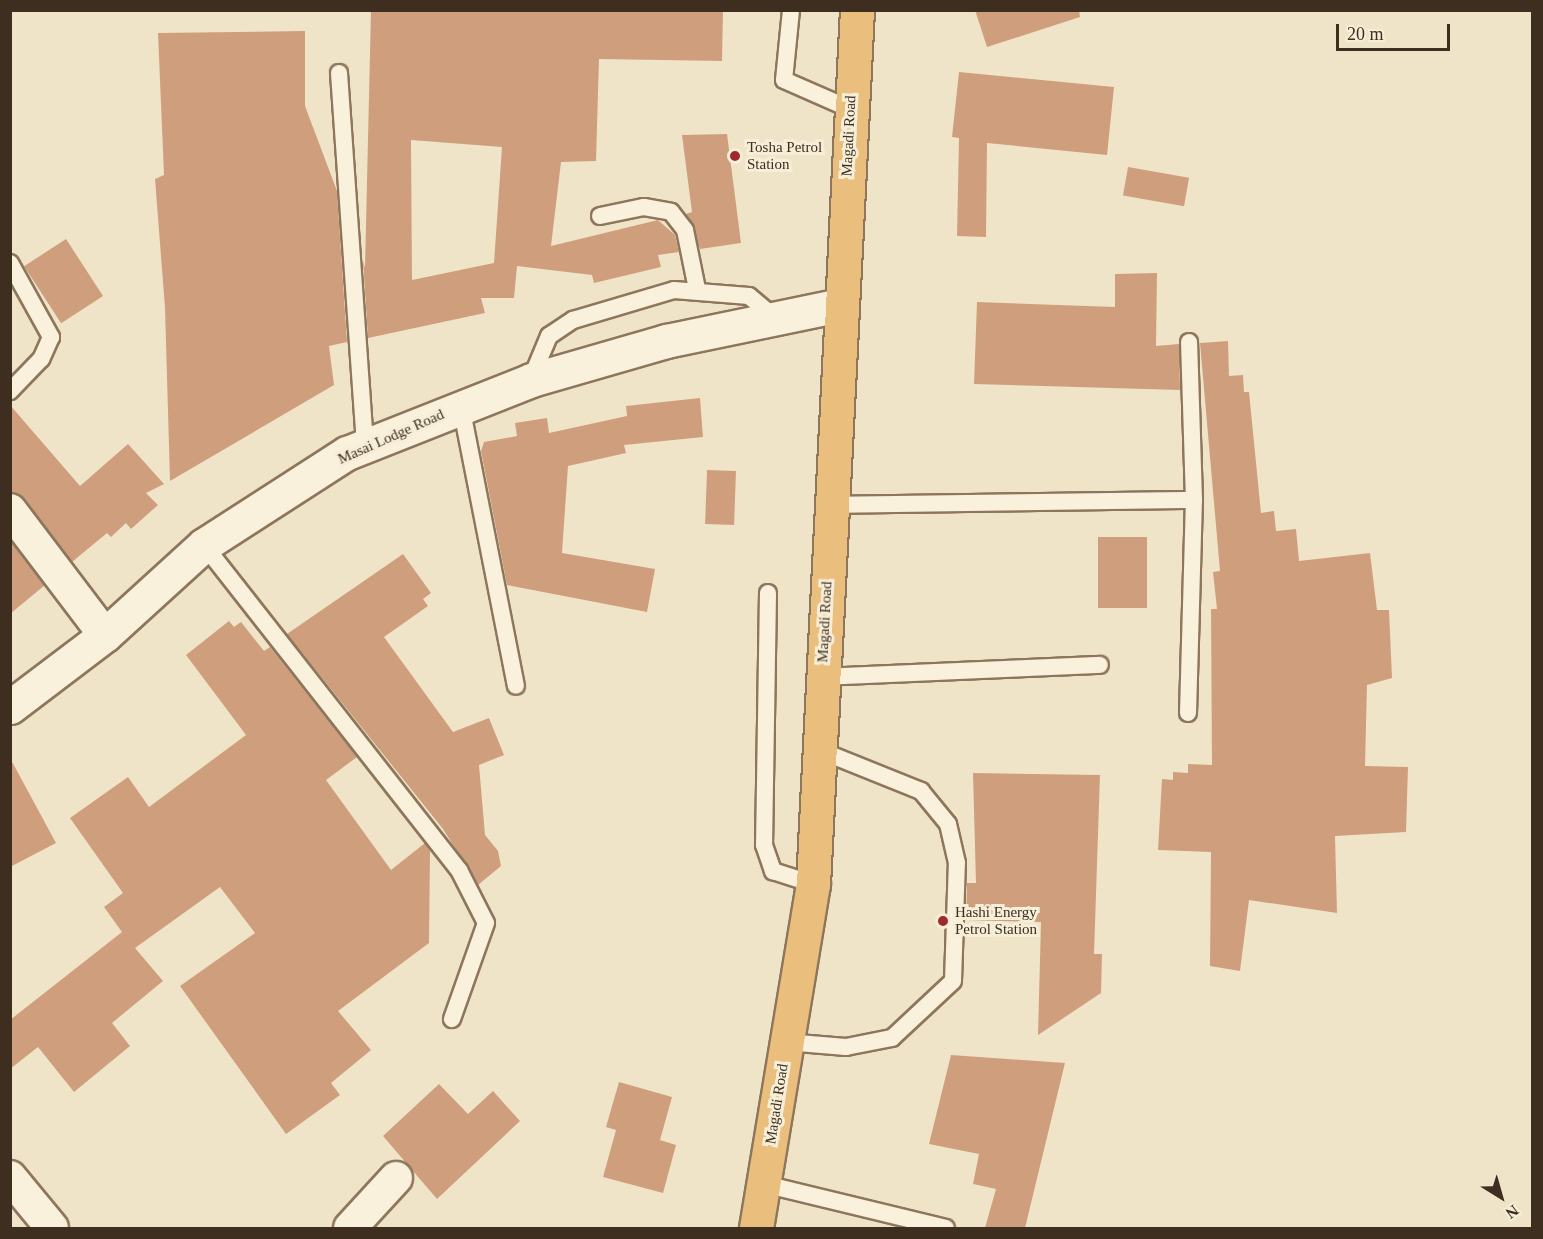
<!DOCTYPE html>
<style>
body{margin:0}
#map{position:relative;width:1543px;height:1239px;overflow:hidden;background:#f0e4c8;font-family:Georgia,serif}
div>[style]{position:absolute}
.building>*{inset:0;background:#cf9f7d;transform-origin:0 0}
.roads{filter:drop-shadow(2px 0 #8d765c) drop-shadow(-2px 0 #8d765c) drop-shadow(0 2px #8d765c) drop-shadow(0 -2px #8d765c)}
.service>*{height:16px;margin:-8px;padding:0 8px;transform-origin:8px;border-radius:8px;background:#faf1dc}
.minor>*{height:32px;margin:-16px;padding:0 16px;transform-origin:16px;border-radius:16px;background:#faf1dc}
.tertiary>*{height:33px;margin:-16.5px;padding:0 16.5px;transform-origin:16.5px;border-radius:16.5px;background:#faf1dc}
.trunk>*{height:33px;margin:-16.5px;padding:0 16.5px;transform-origin:16.5px;border-radius:16.5px;background:#eabe7c}
.dots>*{width:16px;height:16px;translate:-50% -50%;box-sizing:border-box;border:3px solid #f7eed8;border-radius:50%}
span{translate:-50% -50%;white-space:nowrap;text-align:center;line-height:1.15;-webkit-text-stroke:6px #f7eed8;paint-order:stroke}
.street-label{font-size:15px;color:#3d2e20}
.poi-label{font-size:15px;color:#3d2e20}
.left{translate:0 -50%;text-align:left}
.frame{position:absolute;inset:0;border:12px solid #3d2e20;pointer-events:none}
.north{position:absolute;left:1471px;top:1167px;width:60px;height:60px;-webkit-text-stroke:4px #f7eed8;paint-order:stroke;rotate:143deg;font-size:16px;font-weight:700;line-height:24px;text-align:center;color:#3d2e20}
.north::after{content:'';display:block;margin:auto;width:21px;height:27px;background:#3d2e20;clip-path:polygon(50% 0,100% 100%,50% 72%,0 100%)}
.scale{position:absolute;left:1336px;top:24px;width:114px;height:27px;box-sizing:border-box;border:3px solid #3d2e20;border-top:0;padding-left:8px;font-size:18px;line-height:21px;white-space:nowrap;color:#3d2e20;-webkit-text-stroke:4px #f7eed8;paint-order:stroke}
</style>
<div id="map">
<div class="building">
<div style="clip-path:polygon(evenodd,371px 10px,723px 10px,722px 61px,599px 59px,596px 161px,561px 162px,551px 246px,658px 220px,675px 235px,679px 252px,658px 255px,661px 267px,594px 283px,592px 275px,517px 266px,514px 298px,481px 298px,485px 313px,368px 338px,363px 261px,365px 268px,371px 10px,411px 140px,502px 147px,494px 263px,412px 280px,411px 140px)"></div>
<div style="clip-path:polygon(975px 10px,1079px 10px,1080px 17px,987px 47px)"></div>
<div style="clip-path:polygon(305px 31px,305px 106px,337px 191px,347px 342px,329px 346px,334px 385px,170px 481px,165px 308px,155px 179px,164px 175px,158px 33px)"></div>
<div style="clip-path:polygon(959px 72px,1114px 87px,1107px 155px,987px 143px,986px 237px,957px 236px,959px 138px,952px 137px)"></div>
<div style="clip-path:polygon(727px 134px,741px 243px,700px 249px,686px 214px,692px 212px,682px 135px)"></div>
<div style="left:1128px;top:167px;width:62px;height:29px;rotate:10deg"></div>
<div style="left:66px;top:239px;width:68px;height:50px;rotate:57deg"></div>
<div style="clip-path:polygon(1157px 273px,1156px 346px,1179px 344px,1180px 390px,974px 384px,977px 302px,1115px 307px,1115px 274px)"></div>
<div style="clip-path:polygon(1228px 341px,1229px 376px,1243px 375px,1244px 392px,1249px 392px,1261px 513px,1274px 511px,1276px 531px,1296px 529px,1299px 561px,1370px 553px,1377px 610px,1389px 610px,1392px 678px,1367px 685px,1365px 766px,1408px 767px,1406px 832px,1335px 836px,1337px 913px,1249px 900px,1240px 971px,1210px 966px,1211px 852px,1158px 850px,1162px 779px,1173px 780px,1173px 772px,1188px 773px,1188px 764px,1212px 765px,1211px 609px,1217px 609px,1213px 572px,1220px 571px,1200px 343px)"></div>
<div style="clip-path:polygon(700px 398px,703px 437px,624px 445px,626px 453px,568px 466px,562px 553px,655px 569px,647px 612px,507px 585px,481px 451px,484px 442px,517px 436px,515px 423px,547px 418px,549px 433px,627px 416px,626px 406px)"></div>
<div style="clip-path:polygon(10px 405px,80px 486px,128px 444px,164px 484px,146px 493px,158px 505px,131px 529px,126px 523px,111px 537px,107px 533px,72px 562px,24px 499px,10px 492px)"></div>
<div style="left:707px;top:470px;width:29px;height:54px;rotate:2deg"></div>
<div style="left:1098px;top:537px;width:49px;height:71px"></div>
<div style="clip-path:polygon(10px 540px,45px 585px,10px 614px)"></div>
<div style="clip-path:polygon(403px 554px,431px 593px,423px 599px,428px 606px,384px 637px,453px 732px,489px 718px,504px 755px,479px 765px,485px 835px,498px 851px,501px 866px,478px 885px,443px 829px,287px 634px)"></div>
<div style="clip-path:polygon(229px 621px,234px 627px,241px 622px,264px 651px,270px 647px,357px 757px,326px 780px,391px 870px,425px 843px,430px 850px,429px 943px,338px 1011px,371px 1050px,331px 1083px,340px 1095px,286px 1134px,180px 986px,255px 933px,220px 887px,135px 948px,163px 981px,112px 1023px,130px 1046px,74px 1092px,38px 1047px,10px 1069px,10px 1020px,122px 932px,104px 907px,123px 893px,70px 818px,128px 777px,149px 807px,246px 735px,186px 655px)"></div>
<div style="clip-path:polygon(10px 758px,56px 843px,10px 867px)"></div>
<div style="clip-path:polygon(973px 773px,1100px 775px,1094px 954px,1102px 954px,1101px 993px,1038px 1035px,1041px 922px,966px 920px,967px 883px,976px 883px)"></div>
<div style="clip-path:polygon(951px 1055px,1065px 1063px,1025px 1228px,985px 1228px,996px 1189px,973px 1184px,979px 1154px,929px 1144px)"></div>
<div style="clip-path:polygon(619px 1082px,672px 1097px,660px 1140px,676px 1145px,663px 1193px,603px 1177px,616px 1130px,606px 1127px)"></div>
<div style="clip-path:polygon(439px 1084px,468px 1114px,493px 1091px,520px 1121px,437px 1199px,383px 1136px)"></div>
</div>
<div class="roads">
<div class="service">
<div style="left:791px;top:10px;width:70px;rotate:95.7deg"></div>
<div style="left:784px;top:80px;width:72px;rotate:23.7deg"></div>
<div style="left:339px;top:73px;width:376px;rotate:86deg"></div>
<div style="left:600px;top:216px;width:45px;rotate:-11.6deg"></div>
<div style="left:644px;top:207px;width:27px;rotate:10deg"></div>
<div style="left:671px;top:212px;width:23px;rotate:52deg"></div>
<div style="left:685px;top:230px;width:60px;rotate:78.5deg"></div>
<div style="left:10px;top:263px;width:85px;rotate:61deg"></div>
<div style="left:51px;top:337px;width:24px;rotate:114deg"></div>
<div style="left:41px;top:359px;width:45px;rotate:134.1deg"></div>
<div style="left:531px;top:379px;width:47px;rotate:-67.3deg"></div>
<div style="left:549px;top:336px;width:29px;rotate:-34deg"></div>
<div style="left:573px;top:320px;width:105px;rotate:-16.5deg"></div>
<div style="left:674px;top:290px;width:75px;rotate:4.6deg"></div>
<div style="left:749px;top:296px;width:34px;rotate:40deg"></div>
<div style="left:461px;top:406px;width:285px;rotate:78.9deg"></div>
<div style="left:831px;top:505px;width:363px;rotate:-0.8deg"></div>
<div style="left:204px;top:545px;width:413px;rotate:51.9deg"></div>
<div style="left:459px;top:870px;width:59px;rotate:63deg"></div>
<div style="left:486px;top:923px;width:102px;rotate:109.5deg"></div>
<div style="left:768px;top:593px;width:252px;rotate:90.9deg"></div>
<div style="left:764px;top:845px;width:28px;rotate:71deg"></div>
<div style="left:773px;top:871px;width:42px;rotate:18deg"></div>
<div style="left:823px;top:677px;width:277px;rotate:-2.5deg"></div>
<div style="left:1188px;top:713px;width:213px;rotate:-88.4deg"></div>
<div style="left:1194px;top:500px;width:158px;rotate:-91.8deg"></div>
<div style="left:786px;top:1042px;width:60px;rotate:4.8deg"></div>
<div style="left:846px;top:1047px;width:47px;rotate:-11.1deg"></div>
<div style="left:892px;top:1038px;width:83px;rotate:-43.1deg"></div>
<div style="left:953px;top:981px;width:118px;rotate:-88.1deg"></div>
<div style="left:957px;top:863px;width:40px;rotate:-103deg"></div>
<div style="left:948px;top:824px;width:43px;rotate:-129.3deg"></div>
<div style="left:921px;top:791px;width:110px;rotate:-158.1deg"></div>
<div style="left:764px;top:1184px;width:187px;rotate:13.6deg"></div>
</div>
<div class="minor">
<div style="left:10px;top:510px;width:157px;rotate:52.8deg"></div>
<div style="left:10px;top:1177px;width:66px;rotate:50.5deg"></div>
<div style="left:350px;top:1228px;width:68px;rotate:-47.4deg"></div>
</div>
<div class="tertiary">
<div style="left:10px;top:707px;width:119px;rotate:-37.2deg"></div>
<div style="left:105px;top:635px;width:134px;rotate:-42.3deg"></div>
<div style="left:204px;top:545px;width:170px;rotate:-32.8deg"></div>
<div style="left:347px;top:453px;width:198px;rotate:-21.6deg"></div>
<div style="left:531px;top:380px;width:141px;rotate:-16.1deg"></div>
<div style="left:666px;top:341px;width:178px;rotate:-11.7deg"></div>
</div>
<div class="trunk">
<div style="left:756px;top:1228px;width:349px;rotate:-80.6deg"></div>
<div style="left:813px;top:884px;width:875px;rotate:-87.12deg"></div>
</div>
</div>
<div class="dots">
<div style="left:735px;top:156px;background:#9e2a2b"></div>
<div style="left:943px;top:921px;background:#9e2a2b"></div>
</div>
<div class="street-label">
<span style="left:849px;top:136px;rotate:-87deg">Magadi Road</span>
<span style="left:391px;top:437px;rotate:-24deg">Masai Lodge Road</span>
<span style="left:825px;top:622px;rotate:-87deg">Magadi Road</span>
<span style="left:777px;top:1104px;rotate:-81deg">Magadi Road</span>
</div>
<div class="poi-label">
<span class="left" style="left:747px;top:156px">Tosha Petrol<br>Station</span>
<span class="left" style="left:955px;top:921px">Hashi Energy<br>Petrol Station</span>
</div>
<div class="frame"></div>
<div class="north">N</div>
<div class="scale">20 m</div>
</div>
